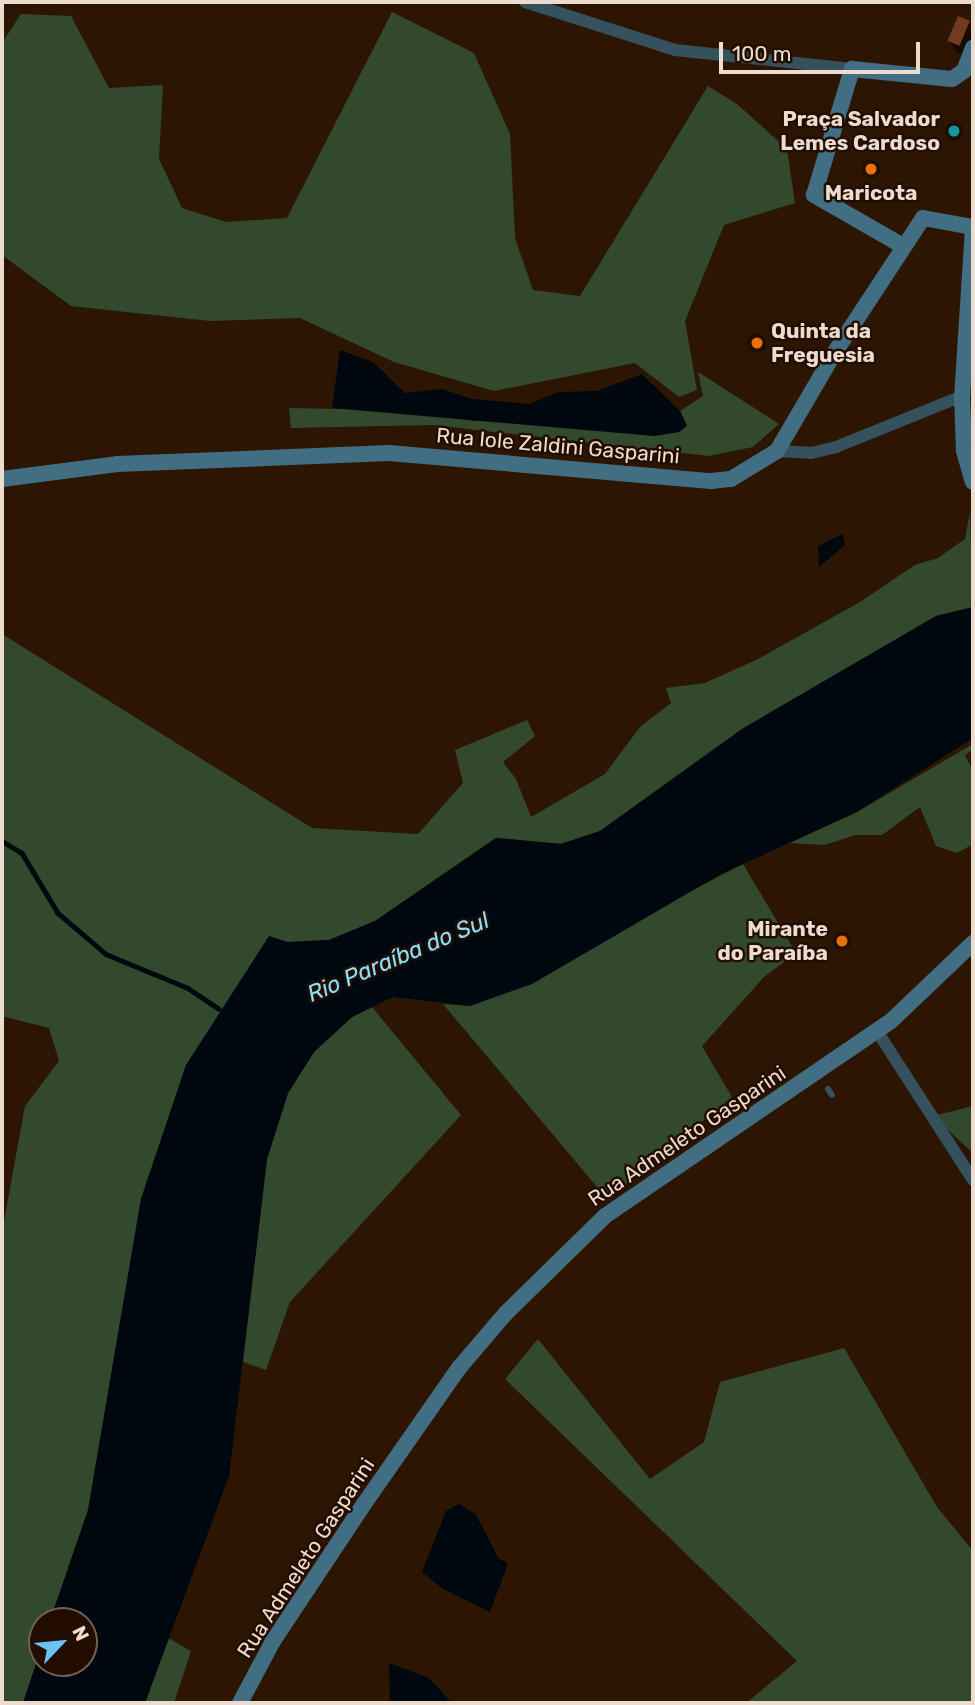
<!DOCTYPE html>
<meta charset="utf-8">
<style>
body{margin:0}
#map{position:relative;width:975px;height:1705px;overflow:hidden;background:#2c1602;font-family:Rubik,sans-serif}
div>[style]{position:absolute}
.green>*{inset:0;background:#32492d}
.water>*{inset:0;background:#00080f}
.shadow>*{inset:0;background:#0007}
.stream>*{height:4.5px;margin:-2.25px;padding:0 2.25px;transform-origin:2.25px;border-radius:2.25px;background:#00080f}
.building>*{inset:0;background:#723b1f;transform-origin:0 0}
.lane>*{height:6px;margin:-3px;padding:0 3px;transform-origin:3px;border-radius:3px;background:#36515e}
.street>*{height:12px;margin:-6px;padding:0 6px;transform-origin:6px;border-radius:6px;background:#36515e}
.secondary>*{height:16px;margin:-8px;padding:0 8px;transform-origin:8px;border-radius:8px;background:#426e83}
.dots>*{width:19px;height:19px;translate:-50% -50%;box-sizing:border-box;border:4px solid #220d00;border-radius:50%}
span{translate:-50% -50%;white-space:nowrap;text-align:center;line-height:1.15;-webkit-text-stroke:5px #220d00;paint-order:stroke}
.poi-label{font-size:21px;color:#ecdccf;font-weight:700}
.right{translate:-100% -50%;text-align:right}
.left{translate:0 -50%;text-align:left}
.street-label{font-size:21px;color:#ecdccf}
.water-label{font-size:23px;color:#89e0fd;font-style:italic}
.frame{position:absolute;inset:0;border:4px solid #ecdccf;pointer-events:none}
.north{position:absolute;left:28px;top:1607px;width:70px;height:70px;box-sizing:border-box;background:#220d00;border:2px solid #736053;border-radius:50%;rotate:64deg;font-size:19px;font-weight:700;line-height:28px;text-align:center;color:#ecdccf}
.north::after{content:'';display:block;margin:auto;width:24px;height:32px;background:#6cc3f2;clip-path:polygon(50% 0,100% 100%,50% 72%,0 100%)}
.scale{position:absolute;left:719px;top:42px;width:201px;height:32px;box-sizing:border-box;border:4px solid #ecdccf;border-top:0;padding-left:9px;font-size:21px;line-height:24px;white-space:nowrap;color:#ecdccf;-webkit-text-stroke:5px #220d00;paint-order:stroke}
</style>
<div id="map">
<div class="green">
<div style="clip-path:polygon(392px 12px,474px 53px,510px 134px,515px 238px,533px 290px,580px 296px,708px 86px,737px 104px,787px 149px,795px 203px,724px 225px,685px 321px,697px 390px,679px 397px,635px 363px,494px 391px,394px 362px,300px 318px,210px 321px,71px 306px,2px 255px,2px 43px,21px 14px,71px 16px,109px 88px,163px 85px,159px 159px,182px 208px,226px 222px,287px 218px)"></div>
<div style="clip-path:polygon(698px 372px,779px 424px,753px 447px,709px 456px,433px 425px,291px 428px,289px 408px,392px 410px,474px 421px,687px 426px,680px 411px,703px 396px)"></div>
<div style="clip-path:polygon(970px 512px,973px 607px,936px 616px,742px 729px,600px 831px,561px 844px,496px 838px,375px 921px,329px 940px,288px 942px,186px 1065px,141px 1199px,88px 1510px,50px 1621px,42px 1621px,42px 1646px,23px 1703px,2px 1703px,3px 1227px,25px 1106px,59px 1061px,49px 1028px,2px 1016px,2px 634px,312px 828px,418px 834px,463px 783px,455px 750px,527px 720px,535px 736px,503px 762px,516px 779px,531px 817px,605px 774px,640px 727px,671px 703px,666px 688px,705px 683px,756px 660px,860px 602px,915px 565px,938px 558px,965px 539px)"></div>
<div style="clip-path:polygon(973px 744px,973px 750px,965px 755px,973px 771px,973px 844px,957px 853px,936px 846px,920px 807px,882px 835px,856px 835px,824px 845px,790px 843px,857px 812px)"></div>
<div style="clip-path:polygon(743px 864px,796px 953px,764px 977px,702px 1046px,732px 1097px,608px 1200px,443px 1004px,470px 1006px)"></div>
<div style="clip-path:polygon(372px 1007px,461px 1115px,290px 1302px,266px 1370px,243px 1362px,267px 1159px,288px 1093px,314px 1052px,352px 1017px)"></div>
<div style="clip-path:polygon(973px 1106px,973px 1153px,933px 1116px)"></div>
<div style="clip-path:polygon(538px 1339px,650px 1479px,704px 1442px,720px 1382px,844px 1348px,937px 1507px,973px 1551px,973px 1703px,746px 1703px,797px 1661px,505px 1379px)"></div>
<div style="clip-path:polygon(168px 1638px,191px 1651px,174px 1703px,145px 1703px)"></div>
</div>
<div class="water">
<div style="clip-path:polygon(340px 350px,373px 362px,405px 393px,442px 389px,472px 399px,529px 404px,559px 392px,597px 391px,642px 374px,680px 411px,687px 426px,679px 432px,654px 436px,332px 408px)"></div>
<div style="clip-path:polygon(843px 534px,845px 545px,819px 567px,818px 546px)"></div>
<div style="clip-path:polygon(973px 607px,973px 738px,857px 812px,721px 874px,532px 984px,470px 1006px,393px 997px,352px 1017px,314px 1052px,288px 1093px,267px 1159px,229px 1476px,145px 1703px,23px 1703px,42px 1646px,42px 1663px,84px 1663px,84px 1621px,50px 1621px,88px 1510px,141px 1199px,186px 1065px,269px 936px,288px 942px,329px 940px,375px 921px,496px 838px,561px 844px,600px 831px,742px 729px,936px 616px)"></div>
<div style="clip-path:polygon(459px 1504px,476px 1515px,499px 1559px,508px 1563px,490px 1612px,443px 1589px,422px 1572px,446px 1511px)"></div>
<div style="clip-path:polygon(389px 1663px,429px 1678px,452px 1703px,390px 1702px)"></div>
</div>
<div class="shadow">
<div style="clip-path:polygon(959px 18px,973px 25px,973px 51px,969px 58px,956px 52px,949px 41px)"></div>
</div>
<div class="stream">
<div style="left:2px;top:841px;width:23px;rotate:31deg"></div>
<div style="left:22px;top:853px;width:70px;rotate:59deg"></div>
<div style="left:58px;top:913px;width:63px;rotate:40.5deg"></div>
<div style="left:106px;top:954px;width:89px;rotate:22.5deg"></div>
<div style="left:188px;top:988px;width:37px;rotate:34deg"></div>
</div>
<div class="building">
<div style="left:958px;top:16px;width:13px;height:27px;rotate:23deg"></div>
</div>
<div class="lane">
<div style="left:828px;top:1089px;width:7px;rotate:56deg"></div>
</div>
<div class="street">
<div style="left:525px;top:2px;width:157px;rotate:17.7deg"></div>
<div style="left:675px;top:50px;width:178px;rotate:6.1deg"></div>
<div style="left:777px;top:451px;width:34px;rotate:3deg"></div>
<div style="left:811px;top:453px;width:26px;rotate:-13deg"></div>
<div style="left:836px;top:447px;width:136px;rotate:-22deg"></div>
<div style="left:877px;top:1031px;width:177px;rotate:57.2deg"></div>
</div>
<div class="secondary">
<div style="left:973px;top:228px;width:168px;rotate:93.7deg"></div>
<div style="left:962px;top:396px;width:55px;rotate:87.9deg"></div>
<div style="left:964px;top:451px;width:32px;rotate:74deg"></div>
<div style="left:903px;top:246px;width:103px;rotate:-150.2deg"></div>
<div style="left:814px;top:195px;width:132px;rotate:-73.2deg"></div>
<div style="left:852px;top:69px;width:100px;rotate:5.7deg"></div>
<div style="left:952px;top:79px;width:14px;rotate:-34deg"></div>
<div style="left:964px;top:71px;width:25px;rotate:-69deg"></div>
<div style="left:2px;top:479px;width:116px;rotate:-7.4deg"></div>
<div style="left:117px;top:464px;width:272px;rotate:-2.3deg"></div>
<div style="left:389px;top:453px;width:323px;rotate:5deg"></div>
<div style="left:711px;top:481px;width:20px;rotate:-6deg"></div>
<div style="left:731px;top:479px;width:54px;rotate:-31.3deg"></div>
<div style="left:777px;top:451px;width:111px;rotate:-59.7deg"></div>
<div style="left:833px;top:355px;width:164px;rotate:-56.7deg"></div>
<div style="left:923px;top:218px;width:51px;rotate:10.2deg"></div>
<div style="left:240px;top:1703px;width:70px;rotate:-62deg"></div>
<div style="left:273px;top:1641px;width:164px;rotate:-56.4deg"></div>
<div style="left:364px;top:1504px;width:166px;rotate:-55.1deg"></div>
<div style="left:459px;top:1368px;width:72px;rotate:-49.5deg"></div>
<div style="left:506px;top:1313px;width:139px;rotate:-44.4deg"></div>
<div style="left:605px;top:1216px;width:346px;rotate:-34.3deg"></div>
<div style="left:891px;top:1021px;width:113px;rotate:-43.6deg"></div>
</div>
<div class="dots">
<div style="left:954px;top:131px;background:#0f9aa8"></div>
<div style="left:871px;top:169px;background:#e8710a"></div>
<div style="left:757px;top:343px;background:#e8710a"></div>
<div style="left:842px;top:941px;background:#e8710a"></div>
</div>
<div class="poi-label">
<span class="right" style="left:940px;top:131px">Praça Salvador<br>Lemes Cardoso</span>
<span style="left:871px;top:193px">Maricota</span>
<span class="left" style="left:771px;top:343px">Quinta da<br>Freguesia</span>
<span class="right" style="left:828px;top:941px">Mirante<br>do Paraíba</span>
</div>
<div class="street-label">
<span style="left:558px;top:446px;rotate:5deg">Rua Iole Zaldini Gasparini</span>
<span style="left:687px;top:1136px;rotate:-34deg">Rua Admeleto Gasparini</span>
<span style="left:306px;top:1558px;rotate:-57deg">Rua Admeleto Gasparini</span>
</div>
<div class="water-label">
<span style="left:398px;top:957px;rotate:-23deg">Rio Paraíba do Sul</span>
</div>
<div class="frame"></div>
<div class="north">N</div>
<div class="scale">100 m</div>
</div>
